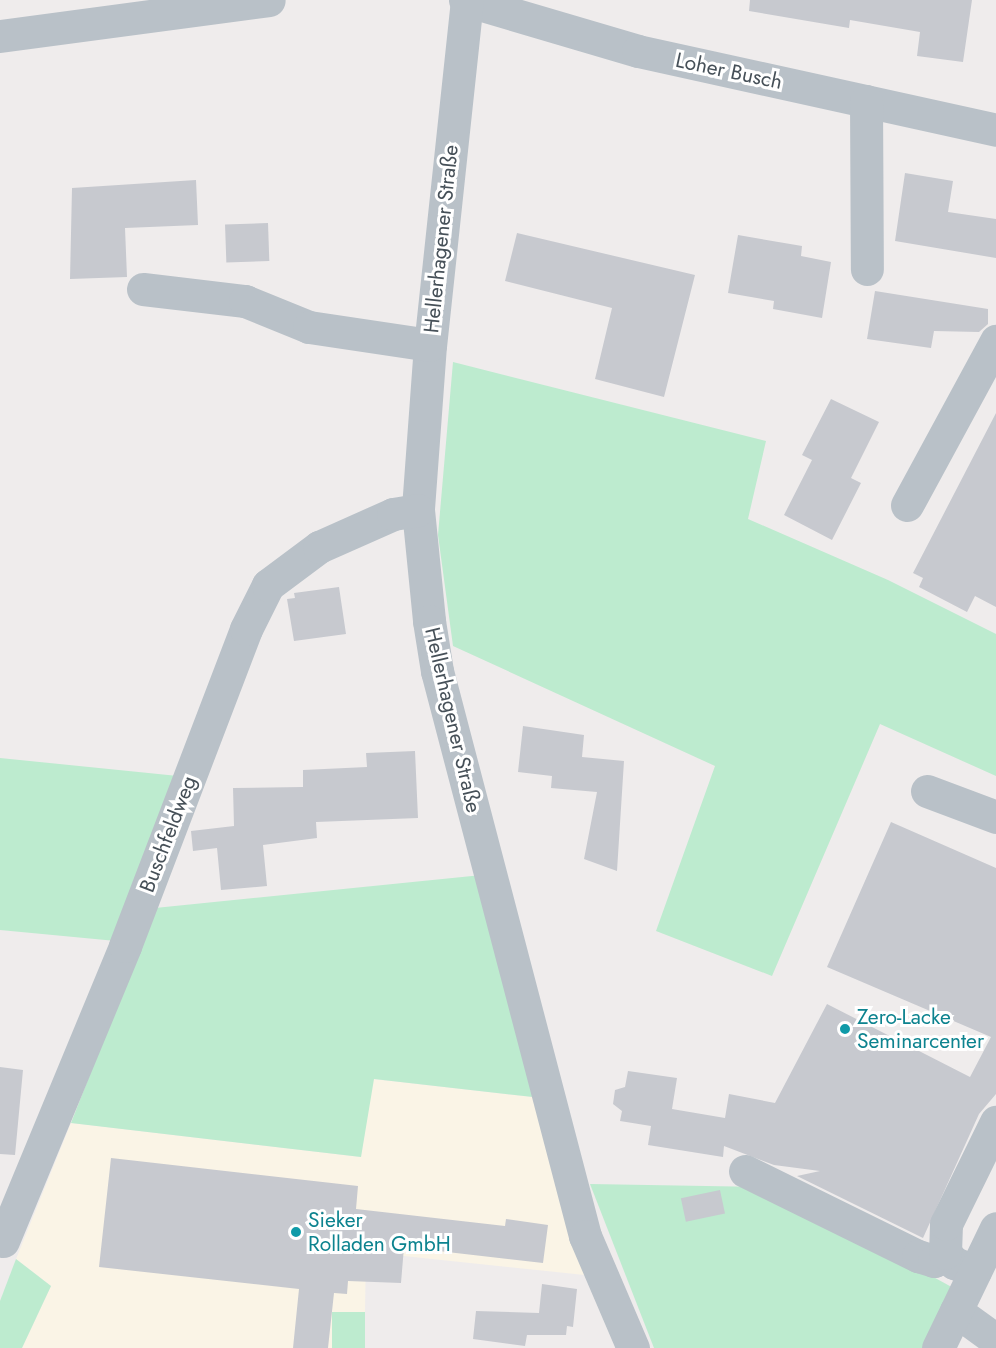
<!DOCTYPE html>
<meta charset="utf-8">
<style>
body{margin:0}
#map{position:relative;width:996px;height:1348px;overflow:hidden;background:#efecec;font-family:Jost,sans-serif}
div>[style]{position:absolute}
.commercial>*{inset:0;background:#faf4e6}
.green>*{inset:0;background:#bdebcf;transform-origin:0 0}
.building>*{inset:0;background:#c7c9cf;transform-origin:0 0}
.minor>*{height:33px;margin:-16.5px;padding:0 16.5px;transform-origin:16.5px;border-radius:16.5px;background:#b9c1c8}
.dots>*{width:16px;height:16px;translate:-50% -50%;box-sizing:border-box;border:3px solid #fff;border-radius:50%}
span{translate:-50% -50%;white-space:nowrap;text-align:center;line-height:1.15;-webkit-text-stroke:6px #fff;paint-order:stroke}
.street-label{font-size:21px;color:#465058}
.culture-label{font-size:21px;color:#0d838f}
.left{translate:0 -50%;text-align:left}
</style>
<div id="map">
<div class="commercial">
<div style="clip-path:polygon(373px 1079px,542px 1098px,594px 1276px,366px 1252px,365px 1312px,333px 1313px,332px 1348px,22px 1348px,51px 1286px,16px 1259px,71px 1123px,361px 1157px)"></div>
</div>
<div class="green">
<div style="clip-path:polygon(453px 362px,766px 441px,748px 519px,888px 580px,996px 634px,996px 776px,880px 724px,772px 976px,656px 931px,715px 766px,453px 646px,438px 535px)"></div>
<div style="clip-path:polygon(0 758px,178px 776px,116px 941px,0 930px)"></div>
<div style="clip-path:polygon(482px 875px,542px 1098px,374px 1079px,361px 1157px,71px 1123px,155px 908px)"></div>
<div style="clip-path:polygon(590px 1184px,770px 1187px,957px 1290px,928px 1348px,654px 1348px)"></div>
<div style="clip-path:polygon(16px 1259px,51px 1286px,22px 1348px,0 1348px,0 1301px)"></div>
<div style="left:365px;top:1312px;width:36px;height:33px;rotate:90deg"></div>
</div>
<div class="building">
<div style="clip-path:polygon(750px 0,972px 0,963px 62px,917px 56px,920px 32px,850px 20px,849px 28px,749px 11px)"></div>
<div style="clip-path:polygon(905px 173px,953px 181px,948px 212px,996px 219px,996px 258px,895px 241px)"></div>
<div style="clip-path:polygon(196px 180px,198px 225px,125px 228px,127px 277px,70px 279px,72px 188px)"></div>
<div style="left:268px;top:223px;width:38px;height:43px;rotate:88deg"></div>
<div style="clip-path:polygon(517px 233px,695px 275px,664px 397px,595px 379px,612px 308px,505px 281px)"></div>
<div style="clip-path:polygon(738px 235px,802px 246px,801px 256px,831px 262px,822px 318px,773px 309px,774px 301px,728px 293px)"></div>
<div style="clip-path:polygon(875px 291px,988px 309px,988px 324px,979px 332px,934px 331px,931px 348px,867px 339px)"></div>
<div style="clip-path:polygon(831px 399px,879px 422px,851px 478px,861px 483px,832px 540px,784px 515px,812px 460px,802px 455px)"></div>
<div style="clip-path:polygon(996px 413px,996px 607px,975px 596px,967px 612px,919px 587px,923px 578px,913px 573px)"></div>
<div style="clip-path:polygon(339px 587px,346px 634px,294px 641px,287px 599px,295px 598px,294px 593px)"></div>
<div style="clip-path:polygon(523px 726px,584px 735px,582px 757px,624px 761px,617px 871px,584px 859px,597px 792px,551px 788px,552px 776px,518px 772px)"></div>
<div style="clip-path:polygon(415px 751px,418px 818px,316px 822px,317px 838px,263px 845px,267px 886px,221px 890px,217px 848px,193px 851px,191px 831px,234px 826px,233px 788px,303px 787px,303px 770px,367px 767px,366px 753px)"></div>
<div style="clip-path:polygon(891px 822px,996px 868px,996px 1094px,979px 1114px,923px 1238px,797px 1176px,820px 1171px,774px 1165px,724px 1146px,723px 1157px,648px 1145px,651px 1126px,620px 1121px,622px 1111px,613px 1104px,615px 1090px,625px 1087px,628px 1071px,677px 1078px,672px 1109px,725px 1118px,729px 1094px,775px 1103px,827px 1004px,970px 1077px,991px 1037px,827px 967px)"></div>
<div style="clip-path:polygon(0 1067px,23px 1070px,15px 1155px,0 1154px)"></div>
<div style="clip-path:polygon(111px 1158px,358px 1186px,356px 1209px,505px 1226px,506px 1219px,548px 1225px,543px 1263px,404px 1247px,401px 1283px,348px 1281px,347px 1294px,334px 1293px,328px 1348px,293px 1348px,299px 1289px,99px 1267px)"></div>
<div style="left:720px;top:1190px;width:24px;height:40px;rotate:78deg"></div>
<div style="clip-path:polygon(542px 1284px,577px 1289px,573px 1327px,567px 1326px,566px 1335px,527px 1335px,525px 1346px,473px 1339px,476px 1311px,539px 1313px)"></div>
</div>
<div class="minor">
<div style="left:465px;top:0;width:180px;rotate:16.4deg"></div>
<div style="left:638px;top:51px;width:367px;rotate:12.4deg"></div>
<div style="left:467px;top:0;width:347px;rotate:96.1deg"></div>
<div style="left:430px;top:345px;width:165px;rotate:94.2deg"></div>
<div style="left:418px;top:510px;width:112px;rotate:84.3deg"></div>
<div style="left:429px;top:621px;width:51px;rotate:80.9deg"></div>
<div style="left:437px;top:671px;width:584px;rotate:75.32deg"></div>
<div style="left:585px;top:1236px;width:122px;rotate:66.8deg"></div>
<div style="left:0;top:36px;width:271px;rotate:-7.6deg"></div>
<div style="left:866px;top:101px;width:168px;rotate:89.7deg"></div>
<div style="left:143px;top:289px;width:103px;rotate:6.7deg"></div>
<div style="left:245px;top:301px;width:69px;rotate:22.1deg"></div>
<div style="left:309px;top:327px;width:122px;rotate:8.5deg"></div>
<div style="left:907px;top:505px;width:187px;rotate:-61.5deg"></div>
<div style="left:927px;top:791px;width:74px;rotate:20.6deg"></div>
<div style="left:745px;top:1171px;width:193px;rotate:26.2deg"></div>
<div style="left:918px;top:1256px;width:17px;rotate:17deg"></div>
<div style="left:934px;top:1261px;width:14px;rotate:-25deg"></div>
<div style="left:3px;top:1241px;width:319px;rotate:-67.5deg"></div>
<div style="left:125px;top:946px;width:339px;rotate:-69.1deg"></div>
<div style="left:246px;top:629px;width:49px;rotate:-63.4deg"></div>
<div style="left:268px;top:585px;width:64px;rotate:-36.7deg"></div>
<div style="left:319px;top:547px;width:81px;rotate:-24deg"></div>
<div style="left:393px;top:514px;width:25px;rotate:-9deg"></div>
<div style="left:975px;top:1271px;width:22px;rotate:-159deg"></div>
<div style="left:954px;top:1263px;width:13px;rotate:-132deg"></div>
<div style="left:945px;top:1253px;width:29px;rotate:-88deg"></div>
<div style="left:946px;top:1224px;width:114px;rotate:-63.9deg"></div>
<div style="left:956px;top:1311px;width:49px;rotate:35.9deg"></div>
<div style="left:938px;top:1348px;width:133px;rotate:-64.2deg"></div>
</div>
<div class="dots">
<div style="left:845px;top:1029px;background:#0f9aa8"></div>
<div style="left:296px;top:1232px;background:#0f9aa8"></div>
</div>
<div class="street-label">
<span style="left:729px;top:71px;rotate:12deg">Loher Busch</span>
<span style="left:441px;top:239px;rotate:-84deg">Hellerhagener Straße</span>
<span style="left:453px;top:720px;rotate:77deg">Hellerhagener Straße</span>
<span style="left:168px;top:834px;rotate:-69deg">Buschfeldweg</span>
</div>
<div class="culture-label">
<span class="left" style="left:857px;top:1029px">Zero-Lacke<br>Seminarcenter</span>
<span class="left" style="left:308px;top:1232px">Sieker<br>Rolladen GmbH</span>
</div>
</div>
